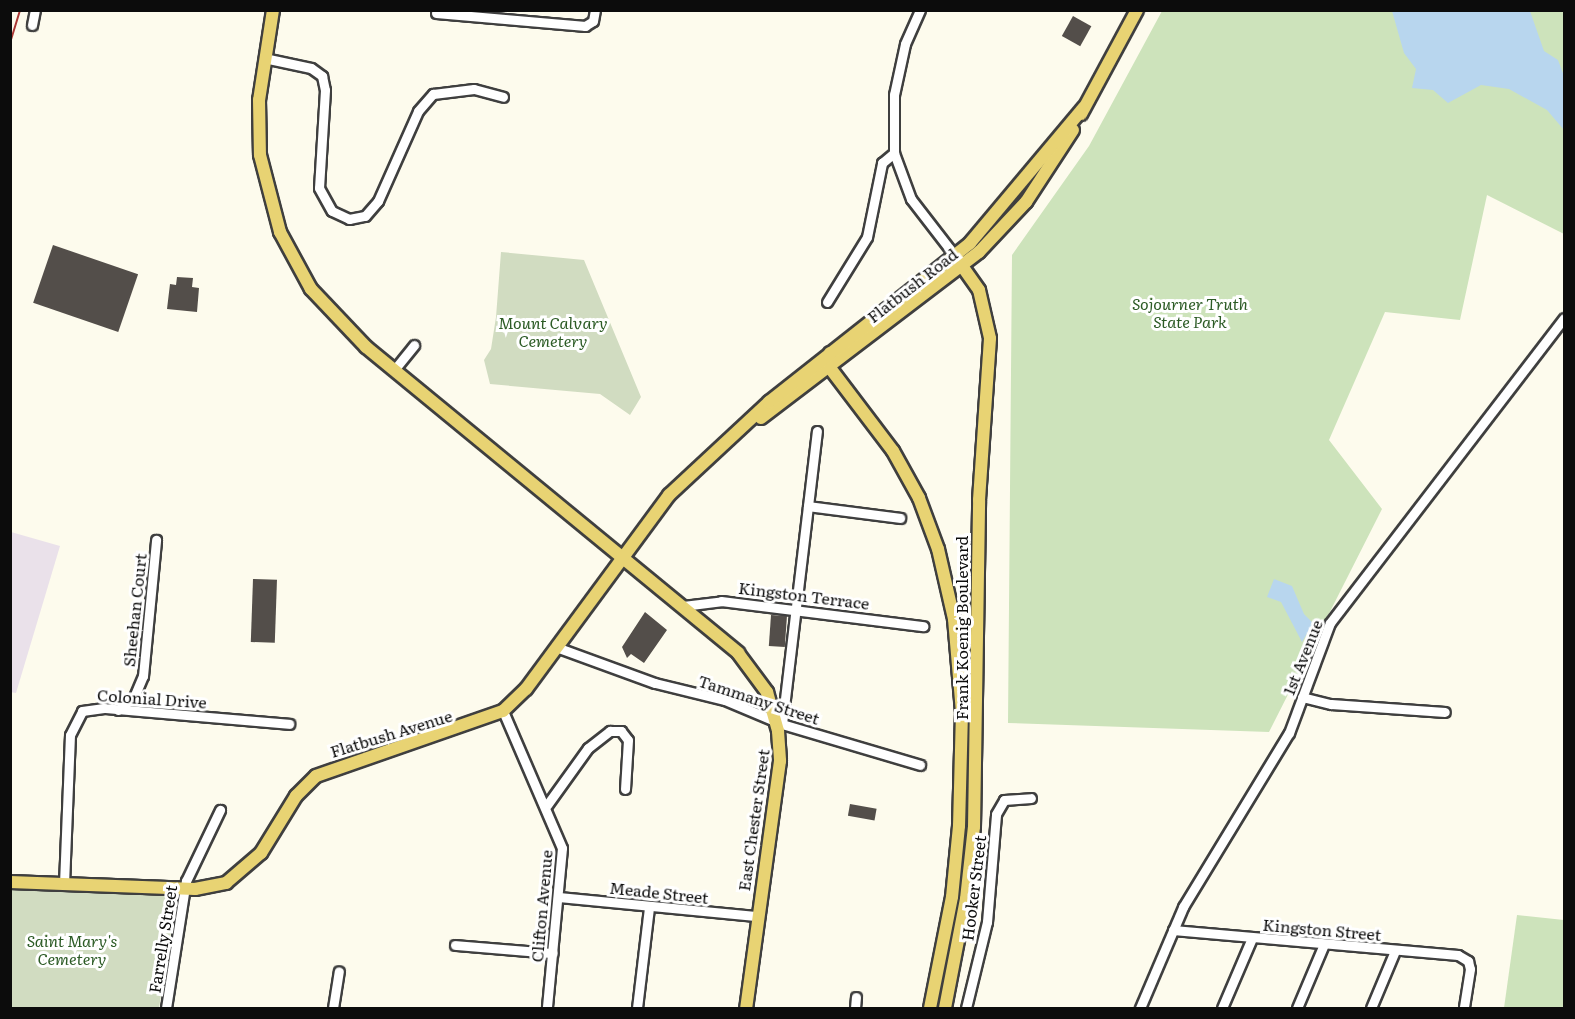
<!DOCTYPE html>
<style>
body{margin:0}
#map{position:relative;width:1575px;height:1019px;overflow:hidden;background:#fdfbed;font-family:Literata,serif}
div>[style]{position:absolute}
.industrial>*{inset:0;background:#eae1ea}
.green>*{inset:0;background:#cde3bb}
.cemetery>*{inset:0;background:#d1dcc1}
.water>*{inset:0;background:#b8d6ee}
.building>*{inset:0;background:#534e4a;transform-origin:0 0}
.roads{filter:drop-shadow(2px 0 #3f3f3f) drop-shadow(-2px 0 #3f3f3f) drop-shadow(0 2px #3f3f3f) drop-shadow(0 -2px #3f3f3f)}
.minor>*{height:9px;margin:-4.5px;padding:0 4.5px;transform-origin:4.5px;border-radius:4.5px;background:#fff}
.major>*{height:12px;margin:-6px;padding:0 6px;transform-origin:6px;border-radius:6px;background:#e8d373}
.rail>*{height:2px;margin:-1px;padding:0 1px;transform-origin:1px;border-radius:1px;background:#ab3835}
span{translate:-50% -50%;white-space:nowrap;text-align:center;line-height:1.15;-webkit-text-stroke:6px #fff;paint-order:stroke}
.street-label{font-size:16px;color:#0c0c0c}
.park-label{font-size:16px;color:#2c5b25;font-style:italic}
.frame{position:absolute;inset:0;border:12px solid #0c0c0c;pointer-events:none}
</style>
<div id="map">
<div class="industrial">
<div style="clip-path:polygon(11px 532px,60px 546px,16px 693px,10px 692px)"></div>
</div>
<div class="green">
<div style="clip-path:polygon(1162px 11px,1564px 11px,1564px 234px,1487px 195px,1460px 320px,1385px 312px,1329px 440px,1382px 509px,1269px 732px,1008px 723px,1012px 255px,1089px 146px)"></div>
<div style="clip-path:polygon(1517px 915px,1564px 920px,1564px 1008px,1504px 1008px)"></div>
</div>
<div class="cemetery">
<div style="clip-path:polygon(501px 252px,584px 260px,641px 397px,630px 415px,600px 394px,490px 384px,484px 360px,491px 349px,496px 317px)"></div>
<div style="clip-path:polygon(11px 887px,177px 894px,159px 1008px,11px 1008px)"></div>
</div>
<div class="water">
<div style="clip-path:polygon(1392px 11px,1530px 11px,1544px 51px,1558px 60px,1564px 76px,1564px 130px,1547px 110px,1509px 89px,1481px 85px,1448px 103px,1433px 90px,1412px 88px,1416px 69px,1404px 53px)"></div>
<div style="clip-path:polygon(1274px 579px,1292px 586px,1304px 614px,1313px 623px,1302px 642px,1281px 602px,1267px 597px)"></div>
</div>
<div class="building">
<div style="left:1073px;top:16px;width:21px;height:23px;rotate:29deg"></div>
<div style="left:53px;top:245px;width:90px;height:61px;rotate:19deg"></div>
<div style="clip-path:polygon(177px 277px,193px 278px,192px 287px,199px 288px,197px 312px,167px 309px,170px 284px,176px 285px)"></div>
<div style="left:253px;top:579px;width:24px;height:63px;rotate:2deg"></div>
<div style="clip-path:polygon(645px 612px,667px 630px,644px 663px,631px 654px,627px 658px,622px 647px)"></div>
<div style="left:771px;top:615px;width:16px;height:31px;rotate:4deg"></div>
<div style="left:850px;top:804px;width:27px;height:12px;rotate:10deg"></div>
</div>
<div class="roads">
<div class="minor">
<div style="left:920px;top:10px;width:37px;rotate:114deg"></div>
<div style="left:905px;top:44px;width:52px;rotate:102.2deg"></div>
<div style="left:894px;top:95px;width:58px;rotate:90deg"></div>
<div style="left:894px;top:153px;width:49px;rotate:69.7deg"></div>
<div style="left:911px;top:199px;width:72px;rotate:52.3deg"></div>
<div style="left:436px;top:13px;width:150px;rotate:5deg"></div>
<div style="left:585px;top:26px;width:9px;rotate:-32deg"></div>
<div style="left:593px;top:21px;width:11px;rotate:-80deg"></div>
<div style="left:32px;top:25px;width:15px;rotate:-79deg"></div>
<div style="left:264px;top:58px;width:48px;rotate:12deg"></div>
<div style="left:311px;top:68px;width:14px;rotate:36deg"></div>
<div style="left:322px;top:76px;width:14px;rotate:78deg"></div>
<div style="left:325px;top:90px;width:98px;rotate:93.5deg"></div>
<div style="left:319px;top:188px;width:26px;rotate:61deg"></div>
<div style="left:332px;top:211px;width:19px;rotate:25deg"></div>
<div style="left:349px;top:219px;width:16px;rotate:-11deg"></div>
<div style="left:365px;top:216px;width:20px;rotate:-49deg"></div>
<div style="left:378px;top:201px;width:98px;rotate:-66deg"></div>
<div style="left:418px;top:111px;width:23px;rotate:-49deg"></div>
<div style="left:433px;top:94px;width:41px;rotate:-7deg"></div>
<div style="left:474px;top:89px;width:30px;rotate:15deg"></div>
<div style="left:827px;top:302px;width:76px;rotate:-58.4deg"></div>
<div style="left:867px;top:237px;width:76px;rotate:-78.5deg"></div>
<div style="left:882px;top:163px;width:16px;rotate:-40deg"></div>
<div style="left:394px;top:370px;width:32px;rotate:-51deg"></div>
<div style="left:808px;top:506px;width:93px;rotate:7.4deg"></div>
<div style="left:683px;top:606px;width:38px;rotate:-7deg"></div>
<div style="left:721px;top:601px;width:204px;rotate:7.1deg"></div>
<div style="left:556px;top:647px;width:105px;rotate:20deg"></div>
<div style="left:655px;top:683px;width:72px;rotate:13.7deg"></div>
<div style="left:725px;top:700px;width:62px;rotate:22.8deg"></div>
<div style="left:782px;top:724px;width:144px;rotate:16.5deg"></div>
<div style="left:1302px;top:697px;width:30px;rotate:14deg"></div>
<div style="left:1331px;top:704px;width:114px;rotate:4deg"></div>
<div style="left:118px;top:710px;width:21px;rotate:-39deg"></div>
<div style="left:134px;top:697px;width:23px;rotate:-67deg"></div>
<div style="left:143px;top:676px;width:137px;rotate:-84.5deg"></div>
<div style="left:503px;top:711px;width:149px;rotate:66.7deg"></div>
<div style="left:562px;top:848px;width:161px;rotate:95.4deg"></div>
<div style="left:782px;top:724px;width:295px;rotate:-83.2deg"></div>
<div style="left:547px;top:805px;width:70px;rotate:-54.3deg"></div>
<div style="left:588px;top:748px;width:28px;rotate:-38deg"></div>
<div style="left:610px;top:731px;width:11px"></div>
<div style="left:621px;top:731px;width:11px;rotate:52deg"></div>
<div style="left:628px;top:740px;width:49px;rotate:93.5deg"></div>
<div style="left:64px;top:884px;width:149px;rotate:-87.7deg"></div>
<div style="left:70px;top:735px;width:27px;rotate:-63deg"></div>
<div style="left:82px;top:711px;width:22px;rotate:-8deg"></div>
<div style="left:104px;top:708px;width:186px;rotate:4.9deg"></div>
<div style="left:558px;top:897px;width:199px;rotate:5.5deg"></div>
<div style="left:1173px;top:930px;width:286px;rotate:5deg"></div>
<div style="left:1458px;top:955px;width:12px;rotate:31deg"></div>
<div style="left:1468px;top:961px;width:8px;rotate:76deg"></div>
<div style="left:1470px;top:969px;width:39px;rotate:99deg"></div>
<div style="left:455px;top:945px;width:98px;rotate:4.7deg"></div>
<div style="left:166px;top:1008px;width:129px;rotate:-81.1deg"></div>
<div style="left:186px;top:881px;width:79px;rotate:-64.4deg"></div>
<div style="left:333px;top:1008px;width:37px;rotate:-81deg"></div>
<div style="left:637px;top:1008px;width:101px;rotate:-83.2deg"></div>
<div style="left:855px;top:1008px;width:11px;rotate:-85deg"></div>
<div style="left:966px;top:1008px;width:89px;rotate:-76.3deg"></div>
<div style="left:987px;top:922px;width:108px;rotate:-85.2deg"></div>
<div style="left:996px;top:814px;width:16px;rotate:-60deg"></div>
<div style="left:1004px;top:800px;width:27px;rotate:-4deg"></div>
<div style="left:1140px;top:1008px;width:110px;rotate:-66.9deg"></div>
<div style="left:1183px;top:907px;width:204px;rotate:-58.7deg"></div>
<div style="left:1289px;top:733px;width:117px;rotate:-69.6deg"></div>
<div style="left:1330px;top:623px;width:384px;rotate:-52.5deg"></div>
<div style="left:1222px;top:1008px;width:76px;rotate:-66.8deg"></div>
<div style="left:1297px;top:1008px;width:69px;rotate:-67.1deg"></div>
<div style="left:1371px;top:1008px;width:62px;rotate:-67.2deg"></div>
</div>
<div class="major">
<div style="left:273px;top:10px;width:91px;rotate:98.8deg"></div>
<div style="left:259px;top:100px;width:55px;rotate:89deg"></div>
<div style="left:260px;top:155px;width:80px;rotate:75.4deg"></div>
<div style="left:280px;top:232px;width:65px;rotate:61.5deg"></div>
<div style="left:311px;top:289px;width:80px;rotate:46.5deg"></div>
<div style="left:366px;top:347px;width:482px;rotate:39.4deg"></div>
<div style="left:738px;top:653px;width:49px;rotate:53.4deg"></div>
<div style="left:767px;top:692px;width:41px;rotate:74.2deg"></div>
<div style="left:778px;top:731px;width:30px;rotate:86deg"></div>
<div style="left:780px;top:761px;width:249px;rotate:97.8deg"></div>
<div style="left:1081px;top:114px;width:118px;rotate:-61.7deg"></div>
<div style="left:830px;top:353px;width:15px;rotate:90deg"></div>
<div style="left:830px;top:368px;width:104px;rotate:52.8deg"></div>
<div style="left:893px;top:451px;width:54px;rotate:61deg"></div>
<div style="left:919px;top:498px;width:54px;rotate:69.6deg"></div>
<div style="left:938px;top:549px;width:72px;rotate:77.1deg"></div>
<div style="left:954px;top:619px;width:93px;rotate:85.1deg"></div>
<div style="left:962px;top:712px;width:114px;rotate:91.5deg"></div>
<div style="left:959px;top:826px;width:71px;rotate:95.6deg"></div>
<div style="left:952px;top:897px;width:113px;rotate:101.2deg"></div>
<div style="left:761px;top:418px;width:274px;rotate:-37.3deg"></div>
<div style="left:979px;top:252px;width:69px;rotate:-46.8deg"></div>
<div style="left:1026px;top:202px;width:86px;rotate:-56.9deg"></div>
<div style="left:10px;top:882px;width:185px;rotate:2.2deg"></div>
<div style="left:195px;top:889px;width:32px;rotate:-11deg"></div>
<div style="left:226px;top:883px;width:46px;rotate:-40.6deg"></div>
<div style="left:261px;top:853px;width:67px;rotate:-58.4deg"></div>
<div style="left:296px;top:796px;width:28px;rotate:-45deg"></div>
<div style="left:316px;top:776px;width:198px;rotate:-19.2deg"></div>
<div style="left:503px;top:711px;width:32px;rotate:-44deg"></div>
<div style="left:526px;top:689px;width:241px;rotate:-53.6deg"></div>
<div style="left:669px;top:495px;width:137px;rotate:-42.9deg"></div>
<div style="left:769px;top:402px;width:256px;rotate:-38.3deg"></div>
<div style="left:970px;top:243px;width:177px;rotate:-50deg"></div>
<div style="left:945px;top:1008px;width:111px;rotate:-79.1deg"></div>
<div style="left:966px;top:899px;width:72px;rotate:-83.7deg"></div>
<div style="left:974px;top:827px;width:327px;rotate:-89.1deg"></div>
<div style="left:979px;top:500px;width:162px;rotate:-86.1deg"></div>
<div style="left:990px;top:338px;width:49px;rotate:-102.9deg"></div>
<div style="left:979px;top:290px;width:42px;rotate:-125.2deg"></div>
</div>
</div>
<div class="rail">
<div style="left:10px;top:43px;width:34px;rotate:-73deg"></div>
</div>
<div class="street-label">
<span style="left:912px;top:285px;rotate:-38deg">Flatbush Road</span>
<span style="left:804px;top:595px;rotate:7deg">Kingston Terrace</span>
<span style="left:134px;top:610px;rotate:-84deg">Sheehan Court</span>
<span style="left:961px;top:628px;rotate:-90deg">Frank Koenig Boulevard</span>
<span style="left:1302px;top:657px;rotate:-68deg">1st Avenue</span>
<span style="left:152px;top:698px;rotate:4deg">Colonial Drive</span>
<span style="left:759px;top:699px;rotate:18deg">Tammany Street</span>
<span style="left:391px;top:733px;rotate:-17deg">Flatbush Avenue</span>
<span style="left:753px;top:820px;rotate:-82deg">East Chester Street</span>
<span style="left:973px;top:888px;rotate:-83deg">Hooker Street</span>
<span style="left:659px;top:892px;rotate:6deg">Meade Street</span>
<span style="left:541px;top:906px;rotate:-85deg">Clifton Avenue</span>
<span style="left:1322px;top:929px;rotate:5deg">Kingston Street</span>
<span style="left:162px;top:939px;rotate:-81deg">Farrelly Street</span>
</div>
<div class="park-label">
<span style="left:1190px;top:312px">Sojourner Truth<br>State Park</span>
<span style="left:553px;top:331px">Mount Calvary<br>Cemetery</span>
<span style="left:72px;top:949px">Saint Mary's<br>Cemetery</span>
</div>
<div class="frame"></div>
</div>
